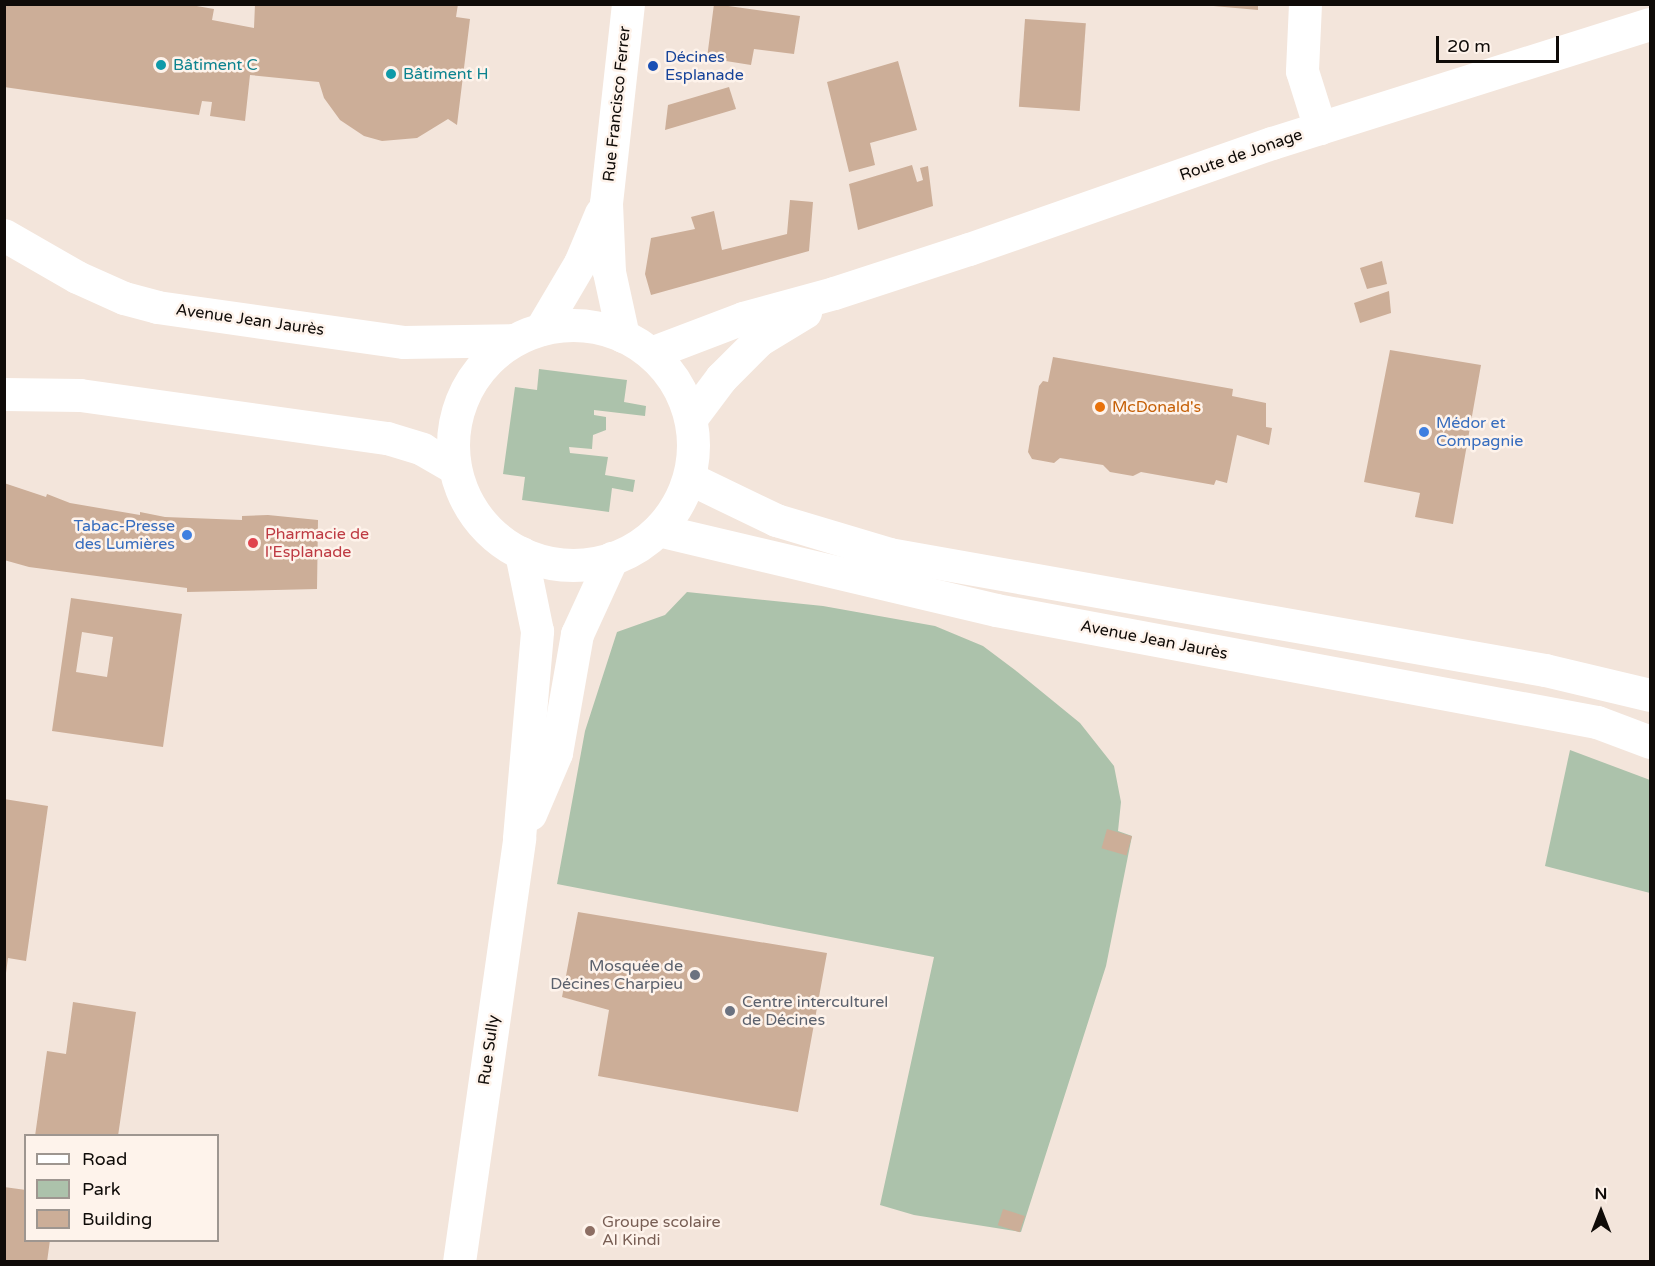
<!DOCTYPE html>
<meta charset="utf-8">
<style>
body{margin:0}
#map{position:relative;width:1655px;height:1266px;overflow:hidden;background:#f3e5db;font-family:"Varela Round",sans-serif}
div>[style]{position:absolute}
.green>*{inset:0;background:#acc2ab}
.building>*{inset:0;background:#ccae98;transform-origin:0 0}
.minor>*{height:33px;margin:-16.5px;padding:0 16.5px;transform-origin:16.5px;border-radius:16.5px;background:#fff}
.secondary>*{height:33px;margin:-16.5px;padding:0 16.5px;transform-origin:16.5px;border-radius:16.5px;background:#fff}
.secondary>.ring{margin:-16.5px;padding:0;box-sizing:content-box;background:none;border:33px solid #fff;border-radius:50%}
.dots>*{width:16px;height:16px;translate:-50% -50%;box-sizing:border-box;border:3px solid #fef3eb;border-radius:50%}
span{translate:-50% -50%;white-space:nowrap;text-align:center;line-height:1.15;-webkit-text-stroke:5px #fef3eb;paint-order:stroke}
.transit-label{font-size:16px;color:#164399}
.left{translate:0 -50%;text-align:left}
.culture-label{font-size:16px;color:#0d838f}
.street-label{font-size:16px;color:#0f0b08}
.food-label{font-size:16px;color:#c56008}
.shop-label{font-size:16px;color:#366cbe}
.right{translate:-100% -50%;text-align:right}
.health-label{font-size:16px;color:#be3a42}
.worship-label{font-size:16px;color:#5b616d}
.education-label{font-size:16px;color:#785e54}
.frame{position:absolute;inset:0;border:6px solid #0f0b08;pointer-events:none}
.legend{position:absolute;left:24px;top:1134px;width:195px;height:108px;box-sizing:border-box;background:#fef3eb;border:2px solid #9e9690;margin:0;padding:8px 10px;list-style:none;font-size:18px;color:#0f0b08}
.legend li{display:flex;align-items:center;gap:12px;height:30px}
.legend b{width:30px;border:2px solid #9e9690}
.north{position:absolute;left:1571px;top:1182px;width:60px;height:60px;-webkit-text-stroke:4px #fef3eb;paint-order:stroke;rotate:0deg;font-size:16px;font-weight:700;line-height:24px;text-align:center;color:#0f0b08}
.north::after{content:'';display:block;margin:auto;width:21px;height:27px;background:#0f0b08;clip-path:polygon(50% 0,100% 100%,50% 72%,0 100%)}
.scale{position:absolute;left:1436px;top:36px;width:123px;height:27px;box-sizing:border-box;border:3px solid #0f0b08;border-top:0;padding-left:8px;font-size:18px;line-height:21px;white-space:nowrap;color:#0f0b08;-webkit-text-stroke:4px #fef3eb;paint-order:stroke}
</style>
<div id="map">
<div class="green">
<div style="clip-path:polygon(539px 369px,627px 380px,624px 402px,646px 406px,645px 416px,594px 410px,594px 415px,606px 417px,606px 430px,593px 435px,592px 449px,569px 447px,570px 453px,608px 457px,605px 475px,635px 480px,633px 492px,612px 488px,609px 512px,522px 500px,525px 477px,503px 474px,515px 387px,537px 390px)"></div>
<div style="clip-path:polygon(687px 592px,823px 606px,935px 626px,983px 646px,1015px 670px,1080px 723px,1114px 766px,1121px 802px,1118px 831px,1132px 836px,1106px 966px,1021px 1232px,914px 1215px,880px 1205px,934px 957px,557px 884px,585px 731px,617px 632px,665px 615px)"></div>
<div style="clip-path:polygon(1570px 750px,1650px 780px,1650px 893px,1545px 866px)"></div>
</div>
<div class="building">
<div style="clip-path:polygon(4px 4px,185px 4px,214px 9px,212px 20px,254px 28px,255px 4px,458px 4px,456px 17px,470px 19px,457px 125px,448px 119px,417px 138px,382px 141px,364px 136px,340px 120px,324px 98px,319px 82px,250px 75px,245px 121px,210px 116px,212px 102px,202px 101px,199px 115px,4px 87px)"></div>
<div style="clip-path:polygon(714px 4px,800px 16px,794px 54px,754px 49px,751px 65px,707px 58px)"></div>
<div style="clip-path:polygon(1191px 4px,1258px 4px,1258px 10px)"></div>
<div style="left:1025px;top:19px;width:61px;height:88px;rotate:4deg"></div>
<div style="clip-path:polygon(898px 61px,917px 130px,870px 143px,875px 165px,849px 172px,827px 82px)"></div>
<div style="clip-path:polygon(729px 87px,736px 109px,665px 130px,668px 105px)"></div>
<div style="clip-path:polygon(912px 165px,917px 182px,923px 180px,920px 168px,928px 166px,933px 206px,858px 230px,849px 184px)"></div>
<div style="clip-path:polygon(790px 200px,813px 202px,809px 251px,651px 295px,645px 274px,651px 238px,695px 229px,691px 217px,714px 211px,722px 250px,787px 234px)"></div>
<div style="clip-path:polygon(1382px 261px,1387px 284px,1367px 289px,1360px 268px)"></div>
<div style="clip-path:polygon(1389px 291px,1391px 313px,1360px 323px,1354px 303px)"></div>
<div style="clip-path:polygon(1390px 350px,1481px 365px,1453px 524px,1415px 517px,1420px 493px,1364px 482px)"></div>
<div style="clip-path:polygon(1053px 357px,1233px 389px,1232px 396px,1266px 403px,1266px 427px,1272px 428px,1269px 445px,1237px 435px,1227px 483px,1216px 480px,1214px 485px,1141px 472px,1133px 476px,1110px 472px,1103px 465px,1060px 458px,1054px 463px,1032px 459px,1028px 452px,1039px 386px,1043px 381px,1048px 382px)"></div>
<div style="clip-path:polygon(4px 483px,46px 497px,47px 494px,70px 503px,140px 515px,140px 512px,165px 517px,242px 520px,242px 516px,268px 515px,318px 520px,317px 589px,187px 592px,187px 588px,29px 567px,4px 560px)"></div>
<div style="clip-path:polygon(evenodd,71px 598px,182px 614px,163px 747px,52px 731px,71px 598px,82px 632px,113px 637px,107px 677px,76px 672px,82px 632px)"></div>
<div style="clip-path:polygon(4px 799px,48px 806px,26px 961px,8px 958px,6px 973px)"></div>
<div style="left:1107px;top:829px;width:26px;height:20px;rotate:16deg"></div>
<div style="clip-path:polygon(578px 912px,827px 953px,798px 1112px,598px 1076px,609px 1010px,562px 997px)"></div>
<div style="clip-path:polygon(73px 1002px,136px 1012px,118px 1136px,35px 1136px,47px 1051px,66px 1054px)"></div>
<div style="clip-path:polygon(4px 1187px,26px 1190px,26px 1240px,50px 1240px,47px 1262px,4px 1262px)"></div>
<div style="left:1003px;top:1209px;width:23px;height:17px;rotate:18deg"></div>
</div>
<div class="minor">
<div style="left:1305px;top:4px;width:67px;rotate:92.6deg"></div>
<div style="left:1302px;top:71px;width:60px;rotate:72.5deg"></div>
<div style="left:541px;top:329px;width:77px;rotate:-59.4deg"></div>
<div style="left:580px;top:263px;width:54px;rotate:-67.2deg"></div>
<div style="left:623px;top:336px;width:66px;rotate:-102.3deg"></div>
<div style="left:609px;top:272px;width:69px;rotate:-92.5deg"></div>
<div style="left:606px;top:203px;width:200px;rotate:-83.7deg"></div>
<div style="left:530px;top:814px;width:66px;rotate:-66.9deg"></div>
<div style="left:556px;top:753px;width:121px;rotate:-80deg"></div>
<div style="left:577px;top:634px;width:84px;rotate:-65.3deg"></div>
<div style="left:459px;top:1262px;width:428px;rotate:-81.9deg"></div>
<div style="left:519px;top:838px;width:208px;rotate:-85deg"></div>
<div style="left:537px;top:631px;width:80px;rotate:-101.6deg"></div>
</div>
<div class="secondary">
<div style="left:4px;top:235px;width:84px;rotate:29.9deg"></div>
<div style="left:77px;top:277px;width:51px;rotate:24.1deg"></div>
<div style="left:124px;top:298px;width:34px;rotate:15deg"></div>
<div style="left:157px;top:307px;width:248px;rotate:8.1deg"></div>
<div style="left:403px;top:342px;width:110px;rotate:-1deg"></div>
<div class="ring" style="left:453px;top:325px;width:207px;height:207px"></div>
<div style="left:651px;top:353px;width:98px;rotate:-20.8deg"></div>
<div style="left:743px;top:318px;width:94px;rotate:-15.4deg"></div>
<div style="left:834px;top:293px;width:142px;rotate:-18.1deg"></div>
<div style="left:969px;top:249px;width:321px;rotate:-19.3deg"></div>
<div style="left:1272px;top:143px;width:396px;rotate:-17.5deg"></div>
<div style="left:4px;top:394px;width:76px;rotate:0.8deg"></div>
<div style="left:80px;top:395px;width:310px;rotate:8deg"></div>
<div style="left:387px;top:438px;width:37px;rotate:17deg"></div>
<div style="left:422px;top:449px;width:38px;rotate:30deg"></div>
<div style="left:691px;top:418px;width:50px;rotate:-53.1deg"></div>
<div style="left:721px;top:378px;width:54px;rotate:-45deg"></div>
<div style="left:759px;top:340px;width:54px;rotate:-31.3deg"></div>
<div style="left:689px;top:478px;width:97px;rotate:25.8deg"></div>
<div style="left:776px;top:520px;width:118px;rotate:16.7deg"></div>
<div style="left:889px;top:554px;width:666px;rotate:10.03deg"></div>
<div style="left:1545px;top:670px;width:108px;rotate:13.4deg"></div>
<div style="left:658px;top:530px;width:347px;rotate:13.3deg"></div>
<div style="left:996px;top:610px;width:611px;rotate:10.56deg"></div>
<div style="left:1597px;top:722px;width:57px;rotate:20.7deg"></div>
</div>
<div class="dots">
<div style="left:161px;top:65px;background:#0f9aa8"></div>
<div style="left:653px;top:66px;background:#1a4fb4"></div>
<div style="left:391px;top:74px;background:#0f9aa8"></div>
<div style="left:1100px;top:407px;background:#e8710a"></div>
<div style="left:1424px;top:432px;background:#3f7fe0"></div>
<div style="left:187px;top:535px;background:#3f7fe0"></div>
<div style="left:253px;top:543px;background:#e0444e"></div>
<div style="left:695px;top:975px;background:#6b7280"></div>
<div style="left:730px;top:1011px;background:#6b7280"></div>
<div style="left:590px;top:1231px;background:#8d6e63"></div>
</div>
<div class="transit-label">
<span class="left" style="left:665px;top:66px">Décines<br>Esplanade</span>
</div>
<div class="culture-label">
<span class="left" style="left:173px;top:65px">Bâtiment C</span>
<span class="left" style="left:403px;top:74px">Bâtiment H</span>
</div>
<div class="street-label">
<span style="left:617px;top:104px;rotate:-84deg">Rue Francisco Ferrer</span>
<span style="left:1241px;top:155px;rotate:-19deg">Route de Jonage</span>
<span style="left:250px;top:320px;rotate:8deg">Avenue Jean Jaurès</span>
<span style="left:1154px;top:640px;rotate:11deg">Avenue Jean Jaurès</span>
<span style="left:489px;top:1050px;rotate:-82deg">Rue Sully</span>
</div>
<div class="food-label">
<span class="left" style="left:1112px;top:407px">McDonald's</span>
</div>
<div class="shop-label">
<span class="left" style="left:1436px;top:432px">Médor et<br>Compagnie</span>
<span class="right" style="left:175px;top:535px">Tabac-Presse<br>des Lumières</span>
</div>
<div class="health-label">
<span class="left" style="left:265px;top:543px">Pharmacie de<br>l'Esplanade</span>
</div>
<div class="worship-label">
<span class="right" style="left:683px;top:975px">Mosquée de<br>Décines Charpieu</span>
<span class="left" style="left:742px;top:1011px">Centre interculturel<br>de Décines</span>
</div>
<div class="education-label">
<span class="left" style="left:602px;top:1231px">Groupe scolaire<br>Al Kindi</span>
</div>
<div class="frame"></div>
<ul class="legend">
<li><b style="height:8px;background:#fff"></b>Road</li>
<li><b style="height:16px;background:#acc2ab"></b>Park</li>
<li><b style="height:16px;background:#ccae98"></b>Building</li>
</ul>
<div class="north">N</div>
<div class="scale">20 m</div>
</div>
